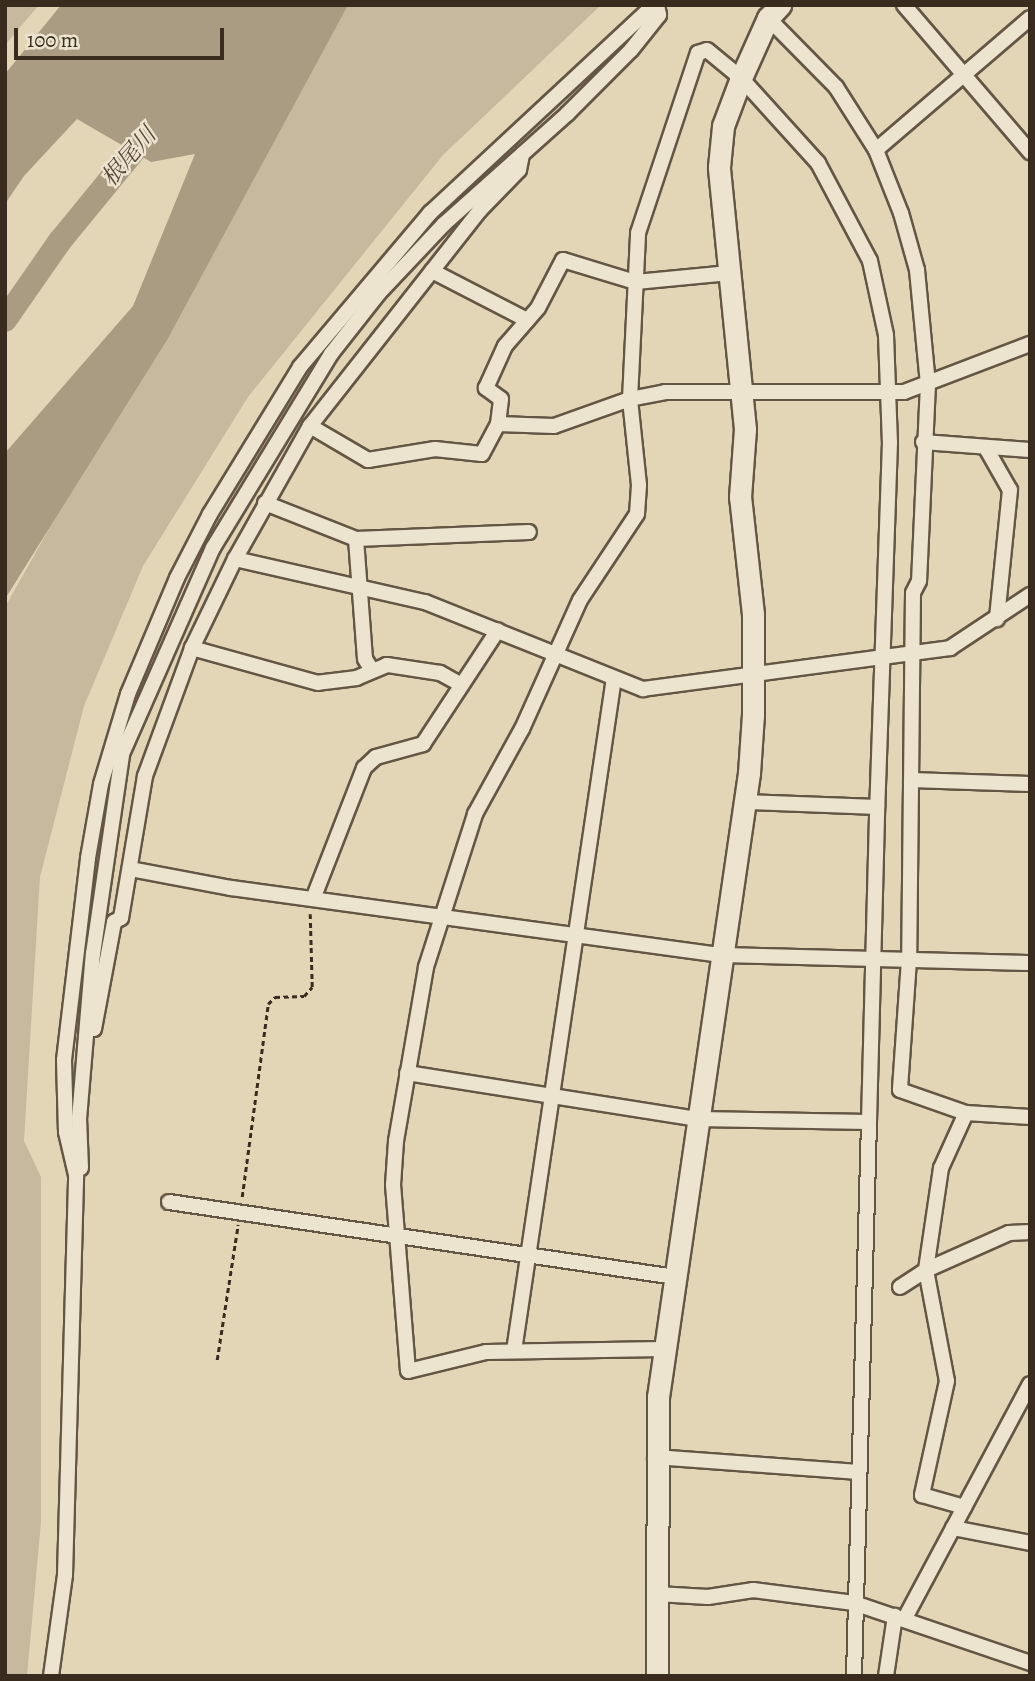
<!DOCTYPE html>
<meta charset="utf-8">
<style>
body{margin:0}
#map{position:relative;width:1035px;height:1681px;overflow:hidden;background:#e3d6b7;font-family:Alegreya,"Noto Serif JP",serif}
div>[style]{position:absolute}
.green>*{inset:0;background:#c6b99d}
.water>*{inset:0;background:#a99c83}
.river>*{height:24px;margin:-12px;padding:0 12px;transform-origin:12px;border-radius:12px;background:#a99c83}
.path>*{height:2.5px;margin-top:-1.25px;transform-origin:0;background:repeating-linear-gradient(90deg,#392c1e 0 5px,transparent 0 8.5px)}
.roads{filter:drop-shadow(2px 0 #645644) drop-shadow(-2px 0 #645644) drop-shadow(0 2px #645644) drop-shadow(0 -2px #645644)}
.street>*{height:14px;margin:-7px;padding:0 7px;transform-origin:7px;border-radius:7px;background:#ede4d0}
.secondary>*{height:21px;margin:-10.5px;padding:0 10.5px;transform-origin:10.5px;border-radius:10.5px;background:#ede4d0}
span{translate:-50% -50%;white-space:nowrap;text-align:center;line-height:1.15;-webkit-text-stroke:5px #ede4d0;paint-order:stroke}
.water-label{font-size:23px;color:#554837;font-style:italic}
.frame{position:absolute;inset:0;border:7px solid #392c1e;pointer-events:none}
.scale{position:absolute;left:14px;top:28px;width:210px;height:32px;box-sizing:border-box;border:4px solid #392c1e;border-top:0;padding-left:9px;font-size:21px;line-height:24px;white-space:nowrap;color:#392c1e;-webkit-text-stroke:5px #ede4d0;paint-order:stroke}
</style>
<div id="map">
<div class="green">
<div style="clip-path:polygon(5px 5px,39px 5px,5px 45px)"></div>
<div style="clip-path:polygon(345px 5px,601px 5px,443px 155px,248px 397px,143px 566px,84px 706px,40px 877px,24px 1141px,41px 1177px,41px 1522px,27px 1676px,5px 1676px,5px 607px)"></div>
</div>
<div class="water">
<div style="clip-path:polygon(61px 5px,348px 5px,167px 340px,5px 599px,5px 453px,133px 306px,195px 154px,151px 162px,77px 119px,24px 176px,5px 204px,5px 74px)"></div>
</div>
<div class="river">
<div style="left:5px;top:320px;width:96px;rotate:-55.2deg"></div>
<div style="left:60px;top:241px;width:149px;rotate:-50.7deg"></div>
</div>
<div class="path">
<div style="left:242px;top:1197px;width:195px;rotate:-82.3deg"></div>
<div style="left:268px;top:1004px;width:10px;rotate:-45deg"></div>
<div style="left:275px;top:997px;width:29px;rotate:-2deg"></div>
<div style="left:304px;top:996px;width:12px;rotate:-48deg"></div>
<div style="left:312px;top:987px;width:73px;rotate:-91.6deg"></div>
<div style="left:217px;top:1360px;width:137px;rotate:-81.2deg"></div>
</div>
<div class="roads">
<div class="street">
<div style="left:904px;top:5px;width:194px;rotate:49.4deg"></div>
<div style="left:768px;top:18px;width:97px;rotate:45.4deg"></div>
<div style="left:836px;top:87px;width:75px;rotate:57.6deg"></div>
<div style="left:876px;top:150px;width:68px;rotate:68.4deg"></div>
<div style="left:901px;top:213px;width:59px;rotate:74.3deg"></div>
<div style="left:917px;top:270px;width:115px;rotate:84.5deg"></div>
<div style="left:928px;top:384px;width:197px;rotate:92.6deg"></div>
<div style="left:919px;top:581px;width:13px;rotate:117deg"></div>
<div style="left:913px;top:593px;width:367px;rotate:90.6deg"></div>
<div style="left:909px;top:960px;width:130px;rotate:94deg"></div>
<div style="left:900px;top:1090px;width:70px;rotate:19.2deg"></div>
<div style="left:966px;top:1113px;width:64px;rotate:3.6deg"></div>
<div style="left:876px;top:150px;width:203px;rotate:-40.6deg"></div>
<div style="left:432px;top:271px;width:107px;rotate:27.3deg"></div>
<div style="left:498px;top:424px;width:25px;rotate:-83deg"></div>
<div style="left:501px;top:399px;width:19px;rotate:-144deg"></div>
<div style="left:486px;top:388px;width:46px;rotate:-65.7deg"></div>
<div style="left:505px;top:346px;width:50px;rotate:-49deg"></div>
<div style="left:538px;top:308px;width:54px;rotate:-62.5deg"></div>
<div style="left:563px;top:260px;width:75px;rotate:17deg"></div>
<div style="left:635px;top:282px;width:93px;rotate:-5.5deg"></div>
<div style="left:310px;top:426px;width:67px;rotate:30.4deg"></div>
<div style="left:368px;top:460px;width:68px;rotate:-9.3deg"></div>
<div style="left:435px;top:449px;width:47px;rotate:6.1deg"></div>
<div style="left:482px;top:454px;width:34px;rotate:-62deg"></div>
<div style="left:498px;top:424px;width:56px;rotate:2deg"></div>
<div style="left:554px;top:426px;width:81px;rotate:-19.6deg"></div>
<div style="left:630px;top:399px;width:36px;rotate:-11deg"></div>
<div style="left:665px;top:392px;width:239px"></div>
<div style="left:904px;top:392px;width:135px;rotate:-20.9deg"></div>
<div style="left:923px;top:442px;width:107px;rotate:4.3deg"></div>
<div style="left:986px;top:448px;width:48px;rotate:60.3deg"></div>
<div style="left:1010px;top:490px;width:130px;rotate:95.8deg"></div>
<div style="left:265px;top:503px;width:98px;rotate:21.6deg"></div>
<div style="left:356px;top:539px;width:173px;rotate:-2.3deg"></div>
<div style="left:356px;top:539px;width:120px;rotate:85.7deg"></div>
<div style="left:365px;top:659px;width:13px;rotate:58deg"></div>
<div style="left:235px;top:559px;width:195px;rotate:12.8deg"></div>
<div style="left:425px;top:602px;width:235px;rotate:21.8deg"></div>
<div style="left:643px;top:689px;width:310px;rotate:-7.6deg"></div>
<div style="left:950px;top:648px;width:96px;rotate:-33.5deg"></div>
<div style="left:460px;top:684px;width:23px;rotate:-151deg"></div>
<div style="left:440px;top:673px;width:54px;rotate:-171.4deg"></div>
<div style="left:387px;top:665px;width:33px;rotate:157deg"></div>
<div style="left:357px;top:678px;width:39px;rotate:173deg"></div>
<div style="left:318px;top:683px;width:131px;rotate:-164.5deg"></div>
<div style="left:192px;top:648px;width:99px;rotate:-64.2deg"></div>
<div style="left:235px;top:559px;width:153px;rotate:-60.6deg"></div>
<div style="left:310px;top:426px;width:273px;rotate:-51.8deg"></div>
<div style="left:479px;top:211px;width:57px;rotate:-45.7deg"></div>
<div style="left:519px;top:170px;width:16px;rotate:-79deg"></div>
<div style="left:911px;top:780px;width:119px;rotate:1.9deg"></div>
<div style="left:130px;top:869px;width:103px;rotate:10.7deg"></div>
<div style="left:231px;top:888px;width:495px;rotate:7.8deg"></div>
<div style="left:721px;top:955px;width:309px;rotate:1.5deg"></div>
<div style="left:313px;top:899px;width:141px;rotate:-68.7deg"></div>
<div style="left:364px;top:768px;width:16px;rotate:-43deg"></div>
<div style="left:376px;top:757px;width:49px;rotate:-15.5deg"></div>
<div style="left:423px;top:744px;width:136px;rotate:-56.7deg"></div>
<div style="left:94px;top:1029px;width:109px;rotate:-79.4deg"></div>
<div style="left:114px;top:922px;width:8px;rotate:-30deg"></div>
<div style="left:121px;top:918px;width:144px;rotate:-80.4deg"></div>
<div style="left:145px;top:776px;width:136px;rotate:-69.8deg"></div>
<div style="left:407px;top:1073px;width:295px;rotate:9deg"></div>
<div style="left:698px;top:1119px;width:171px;rotate:1deg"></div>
<div style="left:869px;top:1122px;width:315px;rotate:-88.5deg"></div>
<div style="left:877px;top:807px;width:133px;rotate:-177.8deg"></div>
<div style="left:966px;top:1113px;width:60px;rotate:114.4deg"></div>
<div style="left:941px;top:1168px;width:103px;rotate:98.4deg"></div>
<div style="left:926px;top:1270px;width:91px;rotate:-24deg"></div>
<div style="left:1009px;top:1233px;width:21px;rotate:-3deg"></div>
<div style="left:81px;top:1168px;width:49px;rotate:-92.3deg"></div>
<div style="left:79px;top:1119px;width:166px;rotate:-85.2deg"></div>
<div style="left:93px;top:954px;width:202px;rotate:-81.7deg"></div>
<div style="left:122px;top:754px;width:225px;rotate:-66.2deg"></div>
<div style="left:213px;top:548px;width:227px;rotate:-58.7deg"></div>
<div style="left:331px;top:354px;width:78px;rotate:-51.8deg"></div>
<div style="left:379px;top:293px;width:95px;rotate:-46.7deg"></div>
<div style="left:444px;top:224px;width:165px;rotate:-41.8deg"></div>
<div style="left:567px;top:114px;width:91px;rotate:-45deg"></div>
<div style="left:631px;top:50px;width:45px;rotate:-51.3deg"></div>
<div style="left:659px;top:15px;width:10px;rotate:-101deg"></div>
<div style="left:169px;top:1202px;width:512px;rotate:8.43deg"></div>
<div style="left:900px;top:1287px;width:31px;rotate:-33deg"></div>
<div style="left:926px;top:1270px;width:113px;rotate:79.3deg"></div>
<div style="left:947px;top:1381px;width:117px;rotate:102.4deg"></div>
<div style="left:922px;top:1495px;width:44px;rotate:15.9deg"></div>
<div style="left:663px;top:1349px;width:177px;rotate:179deg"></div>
<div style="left:486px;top:1352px;width:80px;rotate:166.3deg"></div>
<div style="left:408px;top:1371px;width:187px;rotate:-94.6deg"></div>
<div style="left:393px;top:1185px;width:44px;rotate:-86.1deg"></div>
<div style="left:396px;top:1141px;width:177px;rotate:-80.2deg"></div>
<div style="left:426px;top:967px;width:161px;rotate:-72.2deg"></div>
<div style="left:475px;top:814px;width:97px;rotate:-61.1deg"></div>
<div style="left:522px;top:729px;width:141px;rotate:-65.8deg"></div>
<div style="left:580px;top:600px;width:103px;rotate:-56.5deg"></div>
<div style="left:637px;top:514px;width:29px;rotate:-86deg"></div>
<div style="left:639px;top:485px;width:86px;rotate:-96deg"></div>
<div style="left:630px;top:399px;width:166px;rotate:-87.2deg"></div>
<div style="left:638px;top:233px;width:190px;rotate:-71.6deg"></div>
<div style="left:698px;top:53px;width:9px;rotate:-18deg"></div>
<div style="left:707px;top:50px;width:44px;rotate:39.5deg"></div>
<div style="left:741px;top:78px;width:115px;rotate:47.8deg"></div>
<div style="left:818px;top:163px;width:111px;rotate:62deg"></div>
<div style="left:870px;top:261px;width:76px;rotate:77.8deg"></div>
<div style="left:886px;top:335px;width:107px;rotate:87.9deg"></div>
<div style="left:890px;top:442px;width:365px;rotate:92deg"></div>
<div style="left:514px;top:1351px;width:680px;rotate:-81.55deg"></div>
<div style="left:655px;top:1457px;width:204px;rotate:4.2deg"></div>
<div style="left:953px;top:1528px;width:78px;rotate:11deg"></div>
<div style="left:657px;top:1594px;width:51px;rotate:3.4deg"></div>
<div style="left:708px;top:1597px;width:46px;rotate:-8.8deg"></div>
<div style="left:753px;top:1590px;width:102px;rotate:7.3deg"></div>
<div style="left:854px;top:1603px;width:186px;rotate:18.8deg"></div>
<div style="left:905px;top:1618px;width:265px;rotate:-61.9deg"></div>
<div style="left:51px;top:1676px;width:102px;rotate:-82.1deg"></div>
<div style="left:65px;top:1575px;width:400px;rotate:-88.4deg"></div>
<div style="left:76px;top:1175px;width:44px;rotate:-103.1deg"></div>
<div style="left:66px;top:1132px;width:72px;rotate:-91.6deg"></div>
<div style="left:64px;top:1060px;width:203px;rotate:-83.2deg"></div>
<div style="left:88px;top:858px;width:75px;rotate:-80deg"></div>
<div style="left:101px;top:784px;width:94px;rotate:-73.3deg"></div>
<div style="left:128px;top:694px;width:126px;rotate:-67.1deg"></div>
<div style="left:177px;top:578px;width:72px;rotate:-62.7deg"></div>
<div style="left:210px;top:514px;width:172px;rotate:-58.5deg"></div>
<div style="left:300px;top:367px;width:202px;rotate:-49.8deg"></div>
<div style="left:430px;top:213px;width:306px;rotate:-42.9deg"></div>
<div style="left:854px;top:1676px;width:554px;rotate:-88.45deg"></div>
<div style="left:886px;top:1676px;width:61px;rotate:-81.5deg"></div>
</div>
<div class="secondary">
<div style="left:657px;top:1676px;width:279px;rotate:-89.8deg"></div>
<div style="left:658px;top:1397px;width:631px;rotate:-81.7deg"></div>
<div style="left:749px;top:773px;width:58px;rotate:-86.1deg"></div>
<div style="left:753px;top:715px;width:101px;rotate:-90deg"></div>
<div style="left:753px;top:614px;width:118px;rotate:-96.3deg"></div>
<div style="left:740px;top:497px;width:68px;rotate:-85.8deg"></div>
<div style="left:745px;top:429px;width:263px;rotate:-95.7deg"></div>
<div style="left:719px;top:167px;width:41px;rotate:-84.4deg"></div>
<div style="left:723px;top:126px;width:51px;rotate:-69.4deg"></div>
<div style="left:741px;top:78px;width:66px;rotate:-65.8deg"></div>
<div style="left:768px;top:18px;width:18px;rotate:-47deg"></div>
</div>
</div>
<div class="water-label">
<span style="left:129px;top:157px;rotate:-49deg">根尾川</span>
</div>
<div class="frame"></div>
<div class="scale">100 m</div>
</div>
